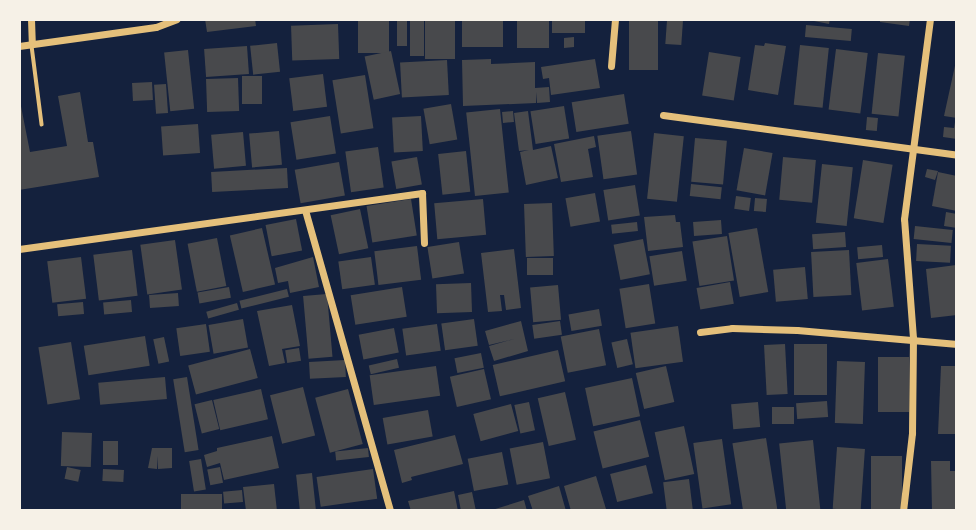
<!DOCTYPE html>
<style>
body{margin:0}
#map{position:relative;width:976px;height:530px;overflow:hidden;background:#14213d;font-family:Ubuntu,sans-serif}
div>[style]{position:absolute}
.building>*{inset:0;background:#48494c;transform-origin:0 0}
.service>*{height:3.5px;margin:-1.75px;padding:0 1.75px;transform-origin:1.75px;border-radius:1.75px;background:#e5c07b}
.minor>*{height:7px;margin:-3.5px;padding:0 3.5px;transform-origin:3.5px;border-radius:3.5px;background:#e5c07b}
span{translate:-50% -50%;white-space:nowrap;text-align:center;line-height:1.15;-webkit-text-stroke:5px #f6f1e7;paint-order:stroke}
.frame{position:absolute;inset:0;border:21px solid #f6f1e7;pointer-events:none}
</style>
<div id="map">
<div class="building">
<div style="clip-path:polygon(205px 19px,255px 19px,256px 26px,207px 32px)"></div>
<div style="left:358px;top:19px;width:31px;height:34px"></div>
<div style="left:397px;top:19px;width:10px;height:27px"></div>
<div style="left:410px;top:19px;width:14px;height:37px"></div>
<div style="left:425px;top:19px;width:30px;height:40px"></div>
<div style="left:462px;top:19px;width:41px;height:28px"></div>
<div style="left:517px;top:19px;width:32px;height:29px"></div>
<div style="left:552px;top:19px;width:33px;height:14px"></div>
<div style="left:629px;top:19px;width:29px;height:51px"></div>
<div style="clip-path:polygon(804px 19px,830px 19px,829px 24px)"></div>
<div style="clip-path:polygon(880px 19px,910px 19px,909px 26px,880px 22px)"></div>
<div style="left:667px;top:20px;width:16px;height:24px;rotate:4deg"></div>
<div style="left:338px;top:24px;width:35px;height:47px;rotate:88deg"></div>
<div style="left:806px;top:25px;width:46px;height:12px;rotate:5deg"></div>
<div style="clip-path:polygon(574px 37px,574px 47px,564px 48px,564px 38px)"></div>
<div style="left:277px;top:43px;width:29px;height:27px;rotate:84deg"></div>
<div style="clip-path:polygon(765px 43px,786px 46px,778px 95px,748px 90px,755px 45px,764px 46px)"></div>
<div style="left:800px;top:45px;width:29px;height:60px;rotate:6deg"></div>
<div style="left:247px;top:46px;width:28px;height:43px;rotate:86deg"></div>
<div style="left:836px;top:49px;width:32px;height:61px;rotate:7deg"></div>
<div style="left:188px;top:50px;width:59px;height:24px;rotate:84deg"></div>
<div style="left:391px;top:51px;width:44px;height:27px;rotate:78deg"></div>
<div style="left:709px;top:52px;width:32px;height:44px;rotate:9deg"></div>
<div style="left:878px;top:53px;width:27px;height:61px;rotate:6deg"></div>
<div style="clip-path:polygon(491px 59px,491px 64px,535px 62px,535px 88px,549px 87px,550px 102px,537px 103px,536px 92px,536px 103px,463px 106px,462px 60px)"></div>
<div style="clip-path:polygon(595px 59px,600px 88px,551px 95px,549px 78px,543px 79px,541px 67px)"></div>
<div style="left:447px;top:60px;width:35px;height:47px;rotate:87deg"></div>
<div style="clip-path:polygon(956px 61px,957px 61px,957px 118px,944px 116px)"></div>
<div style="left:323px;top:74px;width:33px;height:34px;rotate:83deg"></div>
<div style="left:365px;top:75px;width:54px;height:33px;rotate:81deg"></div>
<div style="left:262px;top:76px;width:28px;height:20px;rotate:90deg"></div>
<div style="left:238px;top:78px;width:33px;height:32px;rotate:88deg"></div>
<div style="left:152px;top:82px;width:18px;height:20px;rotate:87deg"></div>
<div style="left:166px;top:84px;width:29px;height:12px;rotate:86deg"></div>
<div style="clip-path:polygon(80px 92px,88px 142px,93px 142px,99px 177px,19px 190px,19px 96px,30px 152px,67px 146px,58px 96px)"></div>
<div style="left:624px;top:94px;width:30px;height:53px;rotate:81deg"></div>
<div style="left:451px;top:104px;width:36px;height:28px;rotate:80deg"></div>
<div style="left:564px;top:106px;width:33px;height:34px;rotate:81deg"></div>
<div style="left:500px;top:109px;width:84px;height:34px;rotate:84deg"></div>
<div style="left:513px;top:111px;width:11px;height:11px;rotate:85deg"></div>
<div style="clip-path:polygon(528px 111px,533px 150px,551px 146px,558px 178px,526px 185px,520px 152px,529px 150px,519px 151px,514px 113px)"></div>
<div style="left:330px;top:116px;width:38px;height:40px;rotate:81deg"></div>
<div style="left:421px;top:116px;width:35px;height:29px;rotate:87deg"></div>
<div style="left:867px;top:117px;width:11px;height:13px;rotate:5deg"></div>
<div style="clip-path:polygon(955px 122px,957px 139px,943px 137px,944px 127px,954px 128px)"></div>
<div style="left:198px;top:124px;width:29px;height:37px;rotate:86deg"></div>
<div style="left:279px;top:131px;width:34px;height:30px;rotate:85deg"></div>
<div style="left:631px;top:131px;width:44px;height:34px;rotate:82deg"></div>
<div style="left:243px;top:132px;width:34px;height:32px;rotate:85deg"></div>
<div style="left:654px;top:133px;width:30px;height:66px;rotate:6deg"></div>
<div style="clip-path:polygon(594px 136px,596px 147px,588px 149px,593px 177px,561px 182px,554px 144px)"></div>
<div style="left:695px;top:138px;width:32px;height:44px;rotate:5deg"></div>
<div style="left:378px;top:147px;width:41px;height:33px;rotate:82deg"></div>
<div style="left:744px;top:148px;width:29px;height:43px;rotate:10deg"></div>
<div style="left:466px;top:151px;width:41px;height:28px;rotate:84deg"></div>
<div style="left:417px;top:157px;width:28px;height:26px;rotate:80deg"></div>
<div style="left:783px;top:157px;width:33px;height:43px;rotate:5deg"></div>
<div style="left:863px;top:160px;width:30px;height:59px;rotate:9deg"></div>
<div style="left:339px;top:162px;width:34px;height:45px;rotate:80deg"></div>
<div style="left:822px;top:164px;width:31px;height:59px;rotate:6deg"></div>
<div style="left:287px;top:168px;width:20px;height:76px;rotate:87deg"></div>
<div style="clip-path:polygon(927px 169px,938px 171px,935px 180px,925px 177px)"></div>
<div style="clip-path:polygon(938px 172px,957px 176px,957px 211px,932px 206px)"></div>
<div style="left:691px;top:184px;width:31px;height:12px;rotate:6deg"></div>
<div style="left:635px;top:185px;width:31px;height:32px;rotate:81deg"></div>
<div style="left:595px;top:193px;width:29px;height:30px;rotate:80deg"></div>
<div style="left:736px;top:196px;width:15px;height:13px;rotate:8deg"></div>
<div style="left:755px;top:198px;width:12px;height:13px;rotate:5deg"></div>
<div style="left:411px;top:199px;width:37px;height:45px;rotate:81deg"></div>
<div style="left:483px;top:199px;width:36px;height:49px;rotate:85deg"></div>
<div style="left:552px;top:203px;width:53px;height:28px;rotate:88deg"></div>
<div style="left:360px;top:209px;width:40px;height:30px;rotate:78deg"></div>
<div style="clip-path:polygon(946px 212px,957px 214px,957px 228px,944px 226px)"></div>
<div style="clip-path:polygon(675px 215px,676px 222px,680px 222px,683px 247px,648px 251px,644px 217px)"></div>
<div style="left:296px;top:219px;width:32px;height:31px;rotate:79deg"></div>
<div style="left:721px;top:220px;width:14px;height:28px;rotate:86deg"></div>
<div style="left:637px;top:222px;width:9px;height:26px;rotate:84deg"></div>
<div style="left:915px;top:226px;width:38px;height:13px;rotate:6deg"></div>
<div style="left:262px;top:228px;width:58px;height:33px;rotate:77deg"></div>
<div style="left:757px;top:228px;width:65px;height:29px;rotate:80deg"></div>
<div style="left:845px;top:232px;width:15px;height:33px;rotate:86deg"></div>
<div style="left:727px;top:236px;width:45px;height:35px;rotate:81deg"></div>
<div style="left:217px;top:238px;width:49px;height:30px;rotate:79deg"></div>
<div style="left:643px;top:239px;width:36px;height:30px;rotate:79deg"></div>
<div style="left:175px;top:240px;width:50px;height:35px;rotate:82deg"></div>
<div style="left:459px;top:242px;width:32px;height:32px;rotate:81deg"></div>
<div style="left:917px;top:244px;width:34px;height:17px;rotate:3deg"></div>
<div style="left:882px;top:245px;width:12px;height:25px;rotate:85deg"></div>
<div style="left:417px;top:246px;width:34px;height:43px;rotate:83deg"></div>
<div style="clip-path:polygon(514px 249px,521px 308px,506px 310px,504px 295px,500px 295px,502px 311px,488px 312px,481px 253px)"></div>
<div style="left:132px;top:250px;width:46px;height:39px;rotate:83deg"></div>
<div style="left:849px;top:250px;width:45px;height:38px;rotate:87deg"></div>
<div style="left:682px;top:251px;width:30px;height:33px;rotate:81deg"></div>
<div style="left:81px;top:257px;width:42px;height:34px;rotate:83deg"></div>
<div style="clip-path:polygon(313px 257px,319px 287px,290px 293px,288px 281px,278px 283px,275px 268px)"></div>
<div style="left:371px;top:257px;width:28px;height:33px;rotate:82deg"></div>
<div style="left:553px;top:258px;width:17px;height:26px;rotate:90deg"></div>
<div style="left:888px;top:259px;width:48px;height:32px;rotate:83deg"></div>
<div style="clip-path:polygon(956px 265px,957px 315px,931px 318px,926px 269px)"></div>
<div style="left:805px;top:267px;width:32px;height:32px;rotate:85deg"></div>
<div style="left:730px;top:282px;width:22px;height:34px;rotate:80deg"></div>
<div style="left:471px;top:283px;width:29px;height:35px;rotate:88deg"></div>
<div style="left:649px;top:284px;width:40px;height:30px;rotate:81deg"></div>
<div style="left:558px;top:285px;width:35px;height:28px;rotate:85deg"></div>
<div style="left:229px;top:287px;width:11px;height:32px;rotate:80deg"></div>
<div style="left:402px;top:287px;width:30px;height:52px;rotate:81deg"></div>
<div style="left:287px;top:289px;width:8px;height:49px;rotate:76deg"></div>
<div style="left:178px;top:293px;width:13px;height:29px;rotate:86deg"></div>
<div style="left:327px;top:294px;width:63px;height:24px;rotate:85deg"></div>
<div style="left:131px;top:300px;width:12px;height:28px;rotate:85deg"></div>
<div style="left:83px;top:302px;width:12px;height:26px;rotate:85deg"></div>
<div style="left:237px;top:303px;width:7px;height:32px;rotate:74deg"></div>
<div style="clip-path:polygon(292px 305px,300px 346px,282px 349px,285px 363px,269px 366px,257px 311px)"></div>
<div style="left:599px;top:309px;width:17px;height:31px;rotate:80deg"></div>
<div style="left:243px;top:319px;width:29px;height:35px;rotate:80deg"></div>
<div style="left:474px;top:319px;width:27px;height:33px;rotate:82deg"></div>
<div style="clip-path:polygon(521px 321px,528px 351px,494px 361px,489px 346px,514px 339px,489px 345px,485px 331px)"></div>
<div style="left:560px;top:321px;width:14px;height:28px;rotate:82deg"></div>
<div style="left:206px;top:324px;width:28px;height:30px;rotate:82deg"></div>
<div style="left:437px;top:324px;width:27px;height:35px;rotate:82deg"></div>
<div style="left:678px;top:326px;width:36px;height:48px;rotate:82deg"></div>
<div style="left:394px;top:328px;width:25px;height:36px;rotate:79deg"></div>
<div style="left:599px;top:329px;width:37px;height:39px;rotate:79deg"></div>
<div style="left:145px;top:336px;width:30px;height:62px;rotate:81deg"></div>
<div style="left:164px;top:337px;width:25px;height:11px;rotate:78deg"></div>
<div style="left:627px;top:339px;width:26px;height:16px;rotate:77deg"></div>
<div style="left:71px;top:342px;width:58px;height:33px;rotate:81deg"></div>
<div style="left:785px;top:344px;width:50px;height:21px;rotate:87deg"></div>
<div style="left:794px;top:344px;width:33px;height:51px"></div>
<div style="left:299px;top:348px;width:13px;height:14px;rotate:81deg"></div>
<div style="left:250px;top:349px;width:30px;height:64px;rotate:75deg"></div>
<div style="left:558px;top:350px;width:32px;height:67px;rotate:77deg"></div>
<div style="left:481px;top:353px;width:15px;height:27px;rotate:79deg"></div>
<div style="left:878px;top:357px;width:31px;height:55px"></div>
<div style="left:397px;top:359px;width:9px;height:29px;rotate:77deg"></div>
<div style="left:345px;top:360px;width:17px;height:36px;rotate:87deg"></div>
<div style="left:837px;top:361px;width:28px;height:62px;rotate:2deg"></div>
<div style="left:436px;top:366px;width:30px;height:67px;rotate:82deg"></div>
<div style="left:666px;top:366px;width:37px;height:31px;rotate:77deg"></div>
<div style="clip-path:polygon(941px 366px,957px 366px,957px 434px,938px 434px)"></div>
<div style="left:484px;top:369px;width:31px;height:35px;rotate:77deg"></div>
<div style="left:165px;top:377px;width:22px;height:67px;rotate:85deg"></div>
<div style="left:187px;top:377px;width:74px;height:14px;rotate:81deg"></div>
<div style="left:632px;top:378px;width:39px;height:48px;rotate:78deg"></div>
<div style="left:303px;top:387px;width:50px;height:34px;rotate:76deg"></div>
<div style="left:261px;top:389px;width:31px;height:49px;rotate:77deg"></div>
<div style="left:348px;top:389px;width:57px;height:34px;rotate:75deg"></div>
<div style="left:565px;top:392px;width:49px;height:28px;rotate:77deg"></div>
<div style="left:212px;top:400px;width:30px;height:18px;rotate:76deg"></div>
<div style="left:827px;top:401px;width:16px;height:31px;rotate:86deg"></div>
<div style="left:529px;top:402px;width:29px;height:15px;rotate:78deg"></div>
<div style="left:758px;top:402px;width:25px;height:27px;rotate:85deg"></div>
<div style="left:511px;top:404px;width:28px;height:39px;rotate:75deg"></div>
<div style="left:772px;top:407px;width:22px;height:17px"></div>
<div style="left:428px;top:410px;width:27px;height:46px;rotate:80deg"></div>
<div style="left:640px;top:420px;width:38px;height:48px;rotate:76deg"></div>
<div style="left:684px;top:426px;width:49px;height:30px;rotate:78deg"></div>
<div style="left:62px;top:432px;width:30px;height:34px;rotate:2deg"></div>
<div style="clip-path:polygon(455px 435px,463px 464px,411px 477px,412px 480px,402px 483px,394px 450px)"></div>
<div style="clip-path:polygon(272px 436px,279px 468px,224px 480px,220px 463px,207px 467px,204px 455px,217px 451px,217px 448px)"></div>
<div style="left:766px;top:438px;width:72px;height:34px;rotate:81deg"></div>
<div style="left:722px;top:439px;width:66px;height:29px;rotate:82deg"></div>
<div style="left:813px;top:440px;width:70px;height:34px;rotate:84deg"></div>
<div style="left:103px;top:441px;width:15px;height:24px"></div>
<div style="left:543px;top:442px;width:37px;height:34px;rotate:79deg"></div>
<div style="left:837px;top:447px;width:28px;height:62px;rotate:4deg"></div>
<div style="clip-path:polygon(152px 448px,172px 448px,172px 468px,158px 469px,158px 456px,157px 469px,148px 468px)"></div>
<div style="left:368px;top:448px;width:9px;height:33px;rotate:84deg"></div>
<div style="left:502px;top:452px;width:33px;height:35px;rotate:79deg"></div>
<div style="left:871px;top:456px;width:31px;height:55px"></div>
<div style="left:201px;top:459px;width:31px;height:12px;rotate:81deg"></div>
<div style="clip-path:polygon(931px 461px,950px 461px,950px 471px,957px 471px,957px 511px,932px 511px)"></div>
<div style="left:646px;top:465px;width:29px;height:37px;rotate:76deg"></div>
<div style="left:67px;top:467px;width:14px;height:12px;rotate:12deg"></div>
<div style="left:220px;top:467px;width:16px;height:13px;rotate:79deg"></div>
<div style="left:103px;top:469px;width:21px;height:12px;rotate:3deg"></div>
<div style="left:373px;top:469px;width:30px;height:57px;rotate:82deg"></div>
<div style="left:312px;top:473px;width:38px;height:16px;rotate:84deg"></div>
<div style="clip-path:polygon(596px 476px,606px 509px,571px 511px,564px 486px)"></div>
<div style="left:689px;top:479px;width:32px;height:26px;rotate:83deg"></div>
<div style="clip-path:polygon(274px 484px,277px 511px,246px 511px,243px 487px)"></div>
<div style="clip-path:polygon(559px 486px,566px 511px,533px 511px,528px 496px)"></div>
<div style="left:242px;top:490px;width:12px;height:19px;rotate:85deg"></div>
<div style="clip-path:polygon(454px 491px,458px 511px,411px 511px,408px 501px)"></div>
<div style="clip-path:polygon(472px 492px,476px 511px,461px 511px,458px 495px)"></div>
<div style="left:222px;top:494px;width:17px;height:41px;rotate:90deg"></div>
<div style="clip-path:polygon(524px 500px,527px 511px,492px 511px,492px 510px)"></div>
</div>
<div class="service">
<div style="left:32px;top:46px;width:79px;rotate:82.7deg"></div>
</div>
<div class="minor">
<div style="left:31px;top:19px;width:25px;rotate:88deg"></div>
<div style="left:19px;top:46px;width:138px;rotate:-7.9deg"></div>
<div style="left:156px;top:27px;width:22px;rotate:-21deg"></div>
<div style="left:611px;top:66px;width:47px;rotate:-85.1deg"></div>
<div style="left:663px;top:115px;width:297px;rotate:7.7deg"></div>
<div style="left:305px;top:210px;width:313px;rotate:74.2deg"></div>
<div style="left:19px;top:249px;width:407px;rotate:-7.9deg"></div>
<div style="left:422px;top:193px;width:50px;rotate:87.7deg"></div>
<div style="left:700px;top:332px;width:32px;rotate:-7deg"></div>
<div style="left:732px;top:328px;width:65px;rotate:1.8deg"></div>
<div style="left:797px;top:330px;width:161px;rotate:5deg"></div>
<div style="left:903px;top:511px;width:79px;rotate:-83.4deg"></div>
<div style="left:912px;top:433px;width:95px;rotate:-89.4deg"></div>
<div style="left:913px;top:338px;width:119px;rotate:-94.3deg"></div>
<div style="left:904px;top:219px;width:202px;rotate:-82.6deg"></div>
</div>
<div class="frame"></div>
</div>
